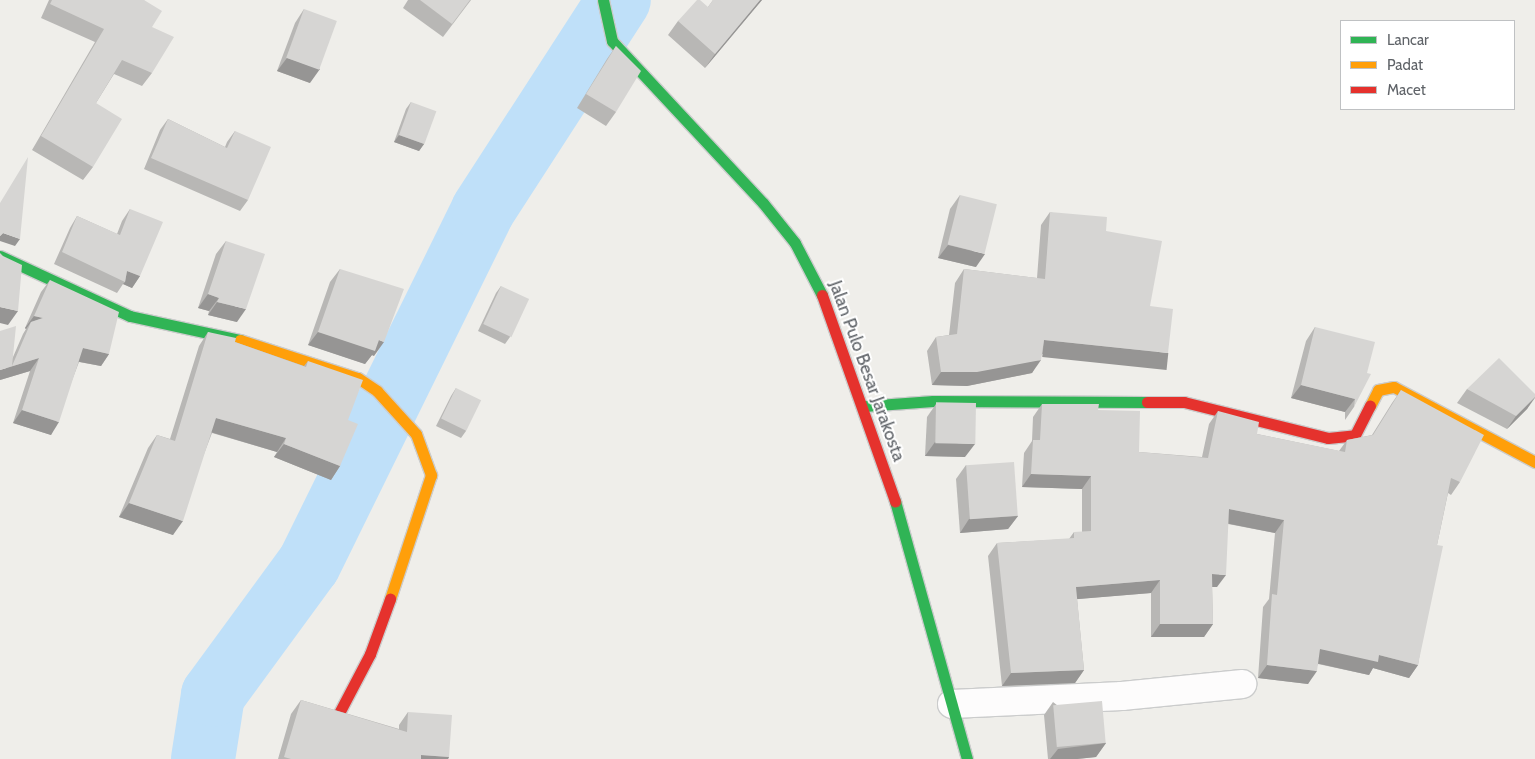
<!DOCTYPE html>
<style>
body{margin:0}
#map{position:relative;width:1535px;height:759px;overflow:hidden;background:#efeeea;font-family:Cabin,sans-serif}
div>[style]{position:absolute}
.river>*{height:64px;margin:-32px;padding:0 32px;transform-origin:32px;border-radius:32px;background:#bfe0f9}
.roads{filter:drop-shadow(1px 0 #cbcccc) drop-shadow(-1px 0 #cbcccc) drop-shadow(0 1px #cbcccc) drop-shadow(0 -1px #cbcccc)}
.street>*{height:28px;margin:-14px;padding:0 14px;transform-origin:14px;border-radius:14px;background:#fdfcfc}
.fast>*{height:11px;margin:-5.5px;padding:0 5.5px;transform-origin:5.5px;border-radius:5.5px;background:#30b455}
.slow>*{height:11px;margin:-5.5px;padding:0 5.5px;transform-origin:5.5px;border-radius:5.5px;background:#ff9f0a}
.jam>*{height:11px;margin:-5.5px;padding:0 5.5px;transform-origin:5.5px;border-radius:5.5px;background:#e5322d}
.wall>*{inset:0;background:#b8b7b5}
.shaded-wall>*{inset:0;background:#969594;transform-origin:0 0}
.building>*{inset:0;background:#d6d5d3;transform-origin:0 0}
span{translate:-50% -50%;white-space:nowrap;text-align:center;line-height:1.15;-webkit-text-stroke:4px #fff;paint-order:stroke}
.street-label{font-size:18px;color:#5f6368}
.legend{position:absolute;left:1340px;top:20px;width:175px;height:90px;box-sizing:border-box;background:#fff;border:1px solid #bfc1c3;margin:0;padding:6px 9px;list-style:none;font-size:15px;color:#5f6368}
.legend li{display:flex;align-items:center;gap:10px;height:25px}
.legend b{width:25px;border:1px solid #bfc1c3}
</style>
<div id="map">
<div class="river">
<div style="left:203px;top:759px;width:65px;rotate:-81.1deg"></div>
<div style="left:213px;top:695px;width:162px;rotate:-53.8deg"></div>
<div style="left:309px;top:564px;width:394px;rotate:-63.8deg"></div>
<div style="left:483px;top:210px;width:250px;rotate:-57.1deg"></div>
</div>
<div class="roads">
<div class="street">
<div style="left:952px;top:704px;width:170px;rotate:-2.7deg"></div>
<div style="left:1122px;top:696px;width:121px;rotate:-5.7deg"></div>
</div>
<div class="fast">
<div style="left:603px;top:0;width:42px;rotate:77.6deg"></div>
<div style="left:612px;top:41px;width:221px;rotate:47deg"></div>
<div style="left:763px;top:203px;width:51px;rotate:51.3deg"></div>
<div style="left:795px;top:243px;width:59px;rotate:62.6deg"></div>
<div style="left:0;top:256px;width:143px;rotate:24.8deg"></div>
<div style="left:130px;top:316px;width:113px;rotate:12.3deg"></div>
<div style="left:864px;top:406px;width:69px;rotate:-4.1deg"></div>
<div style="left:933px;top:401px;width:214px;rotate:0.3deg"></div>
<div style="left:895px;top:501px;width:268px;rotate:74.4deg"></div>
</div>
<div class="slow">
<div style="left:240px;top:340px;width:124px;rotate:17.9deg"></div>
<div style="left:358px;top:378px;width:23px;rotate:34deg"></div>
<div style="left:377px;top:391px;width:58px;rotate:47.8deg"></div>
<div style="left:416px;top:434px;width:44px;rotate:69.9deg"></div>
<div style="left:431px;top:475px;width:131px;rotate:108.3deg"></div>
<div style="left:1370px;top:406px;width:18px;rotate:-63deg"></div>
<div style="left:1378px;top:390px;width:16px;rotate:-11deg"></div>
<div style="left:1394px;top:387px;width:160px;rotate:28deg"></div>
</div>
<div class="jam">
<div style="left:822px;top:295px;width:219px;rotate:70.5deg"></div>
<div style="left:1147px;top:402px;width:37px"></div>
<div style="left:1184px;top:402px;width:148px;rotate:14deg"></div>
<div style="left:1328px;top:438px;width:27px;rotate:-6deg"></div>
<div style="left:1355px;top:435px;width:33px;rotate:-63deg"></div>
<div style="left:338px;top:715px;width:69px;rotate:-62.3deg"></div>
<div style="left:370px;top:654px;width:59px;rotate:-70deg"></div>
</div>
</div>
<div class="wall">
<div style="clip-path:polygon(49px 0,144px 0,152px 27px,152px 73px,142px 86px,114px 74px,96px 103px,93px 167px,83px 180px,32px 150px,95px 42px,41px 18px)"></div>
<div style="clip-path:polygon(408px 0,471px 0,443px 37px,403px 8px)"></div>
<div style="clip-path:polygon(713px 0,762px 0,705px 68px,668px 35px,678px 21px,708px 7px)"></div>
<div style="clip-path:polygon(304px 9px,310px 83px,277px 71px,295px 23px)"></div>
<div style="clip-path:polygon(616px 46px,616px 112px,606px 126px,577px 108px,607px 59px)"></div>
<div style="clip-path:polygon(411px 102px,424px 144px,419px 151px,394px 142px,406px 109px)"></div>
<div style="clip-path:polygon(168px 119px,225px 147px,227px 142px,235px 131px,248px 200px,240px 211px,144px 169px,160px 130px)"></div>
<div style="clip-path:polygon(960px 195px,976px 267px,938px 258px,950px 209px)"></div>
<div style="clip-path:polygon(130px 209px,140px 276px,132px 288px,123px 284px,117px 293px,54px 264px,70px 228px,77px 216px,117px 234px,122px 221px)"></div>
<div style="clip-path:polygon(1050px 212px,1106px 231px,1150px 306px,1159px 367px,1042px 354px,1032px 373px,967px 386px,932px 385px,927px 351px,936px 337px,949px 335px,955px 283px,964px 269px,1037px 278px,1041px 225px)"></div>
<div style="clip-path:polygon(226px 241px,237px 322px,208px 315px,209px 311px,198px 308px,216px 254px)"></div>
<div style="clip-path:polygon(340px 269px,374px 356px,372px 355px,365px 364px,308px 345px,330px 282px)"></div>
<div style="clip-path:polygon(50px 280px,109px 354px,101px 366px,79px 362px,51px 435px,13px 423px,30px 371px,0 380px,13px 357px,23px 334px,26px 329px,25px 328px,41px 292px)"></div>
<div style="clip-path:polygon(501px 286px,510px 337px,505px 344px,478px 331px,496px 293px)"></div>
<div style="clip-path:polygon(1315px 327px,1367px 373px,1354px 407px,1345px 420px,1345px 412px,1291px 398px,1306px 341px)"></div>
<div style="clip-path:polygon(208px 332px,235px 342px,304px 366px,308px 361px,348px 420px,340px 466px,331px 480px,274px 457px,277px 452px,212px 433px,173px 535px,119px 517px,148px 448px,157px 435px,170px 439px,199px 346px)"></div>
<div style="clip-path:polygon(456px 388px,466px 431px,461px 438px,436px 426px,451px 396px)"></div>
<div style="clip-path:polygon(1467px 389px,1535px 394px,1535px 398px,1527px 409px,1507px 429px,1457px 403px)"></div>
<div style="clip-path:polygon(1401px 390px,1460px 482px,1451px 495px,1448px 493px,1437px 545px,1418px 665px,1409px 678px,1373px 668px,1369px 675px,1318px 664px,1308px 684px,1258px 678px,1263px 607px,1269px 599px,1275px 533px,1228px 524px,1217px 587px,1212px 587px,1213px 624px,1204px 637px,1151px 637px,1151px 593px,1077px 599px,1084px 670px,1075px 683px,1002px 686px,988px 556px,997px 543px,1069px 539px,1074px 532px,1082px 532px,1082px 489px,1022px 487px,1024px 453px,1032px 441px,1033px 417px,1042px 404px,1098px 410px,1139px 452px,1202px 457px,1209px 424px,1218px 411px,1257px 434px,1339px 451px,1347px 440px,1372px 435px,1392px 403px)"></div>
<div style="clip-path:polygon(936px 404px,965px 457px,925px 456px,927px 417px)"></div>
<div style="clip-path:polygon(966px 465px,1018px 516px,1008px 529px,960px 533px,956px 479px)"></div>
<div style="clip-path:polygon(301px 700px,399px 729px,399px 725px,408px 712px,449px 757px,448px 759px,278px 759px,291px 714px)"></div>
<div style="clip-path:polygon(1053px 702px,1106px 743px,1096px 757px,1077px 759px,1048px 759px,1044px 715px)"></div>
</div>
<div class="shaded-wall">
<div style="clip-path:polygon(760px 0,762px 0,705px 68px,715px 54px)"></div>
<div style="clip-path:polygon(287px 58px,320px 69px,310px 83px,277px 71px)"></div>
<div style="clip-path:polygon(399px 135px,424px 144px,419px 151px,394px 142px)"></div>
<div style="clip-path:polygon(3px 233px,20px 239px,15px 246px,0 241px,0 236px)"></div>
<div style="clip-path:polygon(948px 245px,985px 254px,976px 267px,938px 258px)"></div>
<div style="clip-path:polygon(127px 271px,140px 276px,132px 288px,123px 284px,125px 282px)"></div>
<div style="clip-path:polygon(208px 294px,219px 298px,209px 311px,198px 308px)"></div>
<div style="clip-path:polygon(217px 302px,246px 309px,237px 322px,208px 315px)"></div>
<div style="clip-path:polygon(0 307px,18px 311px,8px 325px,0 323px)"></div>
<div style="clip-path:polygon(34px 316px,43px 318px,31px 322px,26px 329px,25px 328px)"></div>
<div style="clip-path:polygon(318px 332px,379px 340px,384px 342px,374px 356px,372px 355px,365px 364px,308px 345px)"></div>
<div style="left:1044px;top:340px;width:125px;height:17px;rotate:6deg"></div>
<div style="clip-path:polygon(83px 348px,109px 354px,101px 366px,75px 361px)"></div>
<div style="clip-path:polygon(39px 358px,30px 371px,0 380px,0 370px)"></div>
<div style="clip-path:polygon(1041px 360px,1032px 373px,967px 386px,932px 385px,941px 372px)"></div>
<div style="clip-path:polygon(1301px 385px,1355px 399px,1345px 412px,1291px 398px)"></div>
<div style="clip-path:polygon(1535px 397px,1527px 409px,1507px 429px,1516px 416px)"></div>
<div style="clip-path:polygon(22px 410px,59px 422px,51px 435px,13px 423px)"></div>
<div style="clip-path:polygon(216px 418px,286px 438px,277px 452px,207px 431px)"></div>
<div style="clip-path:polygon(935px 442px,975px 444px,965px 457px,925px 456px)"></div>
<div style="clip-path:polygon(284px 444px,340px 466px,331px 480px,274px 457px)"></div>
<div style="clip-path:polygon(1031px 474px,1091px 476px,1082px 489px,1022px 487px)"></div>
<div style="clip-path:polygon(129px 503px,183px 521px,173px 535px,119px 517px)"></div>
<div style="clip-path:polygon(1229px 509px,1284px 520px,1275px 533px,1220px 522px)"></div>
<div style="clip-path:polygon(1018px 516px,1008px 529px,960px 533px,969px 519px)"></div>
<div style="clip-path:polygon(1212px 574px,1226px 575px,1217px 587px,1203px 587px)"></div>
<div style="clip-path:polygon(1160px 580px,1151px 593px,1067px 600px,1076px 587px)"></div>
<div style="clip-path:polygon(1160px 624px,1213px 624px,1204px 637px,1151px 637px)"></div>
<div style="clip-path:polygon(1320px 649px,1379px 655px,1418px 665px,1409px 678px,1373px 668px,1369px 675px,1311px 662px)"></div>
<div style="clip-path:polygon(1267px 665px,1317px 671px,1308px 684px,1258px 678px)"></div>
<div style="clip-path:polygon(1084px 670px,1075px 683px,1002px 686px,1011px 673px)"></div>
<div style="clip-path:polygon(1106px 743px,1096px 757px,1077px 759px,1050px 759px,1058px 749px)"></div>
<div style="clip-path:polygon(421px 755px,449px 757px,448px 759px,418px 759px)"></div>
</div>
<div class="building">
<div style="clip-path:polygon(52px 0,144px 0,162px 11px,152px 27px,174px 37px,152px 73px,122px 60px,96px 103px,122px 119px,93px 167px,41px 136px,104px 29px,50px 4px)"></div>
<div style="clip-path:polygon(420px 0,470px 0,452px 24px)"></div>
<div style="clip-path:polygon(697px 0,700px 0,708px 7px,713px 0,760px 0,715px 54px,678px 21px)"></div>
<div style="left:304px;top:9px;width:35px;height:52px;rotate:20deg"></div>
<div style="clip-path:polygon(616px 46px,641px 71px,616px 112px,586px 94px)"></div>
<div style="left:411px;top:102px;width:27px;height:35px;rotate:20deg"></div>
<div style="clip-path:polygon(168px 119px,227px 148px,235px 131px,271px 147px,248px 200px,151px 158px)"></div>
<div style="clip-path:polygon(28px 157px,20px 239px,3px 233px,0 236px,0 203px)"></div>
<div style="left:960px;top:195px;width:38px;height:51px;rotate:14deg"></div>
<div style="clip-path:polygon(130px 209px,163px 222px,140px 276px,127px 271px,125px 282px,62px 252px,77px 216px,120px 235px)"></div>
<div style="clip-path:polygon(1050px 212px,1107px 217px,1106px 231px,1162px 241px,1150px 306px,1173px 309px,1168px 353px,1044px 340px,1041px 360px,977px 372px,941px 372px,936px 337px,957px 334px,964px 269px,1045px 279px)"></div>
<div style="clip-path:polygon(226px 241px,265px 254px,246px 309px,217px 302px,219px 298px,208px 294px)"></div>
<div style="clip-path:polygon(0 253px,3px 256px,22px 265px,18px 311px,0 307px)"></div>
<div style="clip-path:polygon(340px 269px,404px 289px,384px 342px,379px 340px,375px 351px,318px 332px)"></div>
<div style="clip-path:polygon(50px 280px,119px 312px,109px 354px,83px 348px,59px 422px,22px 410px,39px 358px,0 370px,0 331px,16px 326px,12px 366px,31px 322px,43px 318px,34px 316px)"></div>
<div style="left:501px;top:286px;width:31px;height:42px;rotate:25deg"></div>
<div style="clip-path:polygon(1315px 327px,1375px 342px,1367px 373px,1371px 374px,1354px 407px,1355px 399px,1301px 385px)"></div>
<div style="clip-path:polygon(208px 332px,236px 338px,235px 342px,306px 367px,308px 361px,363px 380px,348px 420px,358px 424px,340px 466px,284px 444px,286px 438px,216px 418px,183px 521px,129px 503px,157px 435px,175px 441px)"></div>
<div style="clip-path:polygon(1499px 358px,1535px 394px,1535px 397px,1516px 416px,1467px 389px)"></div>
<div style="left:456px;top:388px;width:28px;height:34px;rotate:26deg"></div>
<div style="clip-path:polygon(1401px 390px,1484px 435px,1460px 482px,1451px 478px,1437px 545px,1443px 546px,1418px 665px,1379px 655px,1378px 662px,1320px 649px,1317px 671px,1267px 665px,1272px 594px,1277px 595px,1284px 520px,1229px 509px,1226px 575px,1212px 574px,1213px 624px,1160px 624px,1160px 580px,1076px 587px,1084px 670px,1011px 673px,997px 543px,1074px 538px,1074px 532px,1091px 531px,1091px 476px,1031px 474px,1033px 440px,1040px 440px,1042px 404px,1099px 404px,1098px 410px,1140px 411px,1139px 452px,1208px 458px,1218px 411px,1259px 422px,1257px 434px,1345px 452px,1347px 440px,1373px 435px)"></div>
<div style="left:976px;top:403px;width:41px;height:40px;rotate:91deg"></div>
<div style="left:1014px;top:462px;width:54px;height:48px;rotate:86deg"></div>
<div style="clip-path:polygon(301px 700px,407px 732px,408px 712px,452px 715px,449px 757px,421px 755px,421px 759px,291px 759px,284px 757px)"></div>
<div style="left:1102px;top:701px;width:42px;height:49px;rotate:85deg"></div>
</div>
<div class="street-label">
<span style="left:867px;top:371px;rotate:70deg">Jalan Pulo Besar Jarakosta</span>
</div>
<ul class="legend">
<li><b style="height:6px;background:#30b455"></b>Lancar</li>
<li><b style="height:6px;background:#ff9f0a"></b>Padat</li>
<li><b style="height:6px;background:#e5322d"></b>Macet</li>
</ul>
</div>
